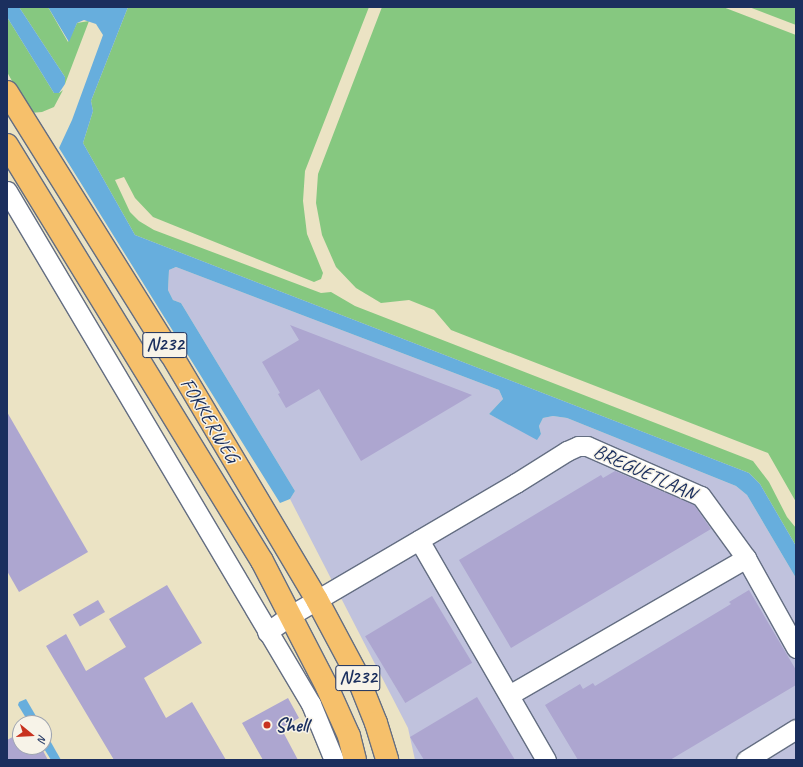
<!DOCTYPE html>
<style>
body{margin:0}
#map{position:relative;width:803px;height:767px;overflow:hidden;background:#ebe3c4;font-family:Caveat,sans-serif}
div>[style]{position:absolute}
.industrial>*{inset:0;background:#c0c2dd}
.green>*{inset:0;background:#86c880}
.water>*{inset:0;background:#67aedd}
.building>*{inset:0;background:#ada6d0;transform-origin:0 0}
.roads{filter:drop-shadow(1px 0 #646e82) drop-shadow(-1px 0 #646e82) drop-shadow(0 1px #646e82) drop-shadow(0 -1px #646e82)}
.minor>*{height:19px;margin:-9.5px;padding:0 9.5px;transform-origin:9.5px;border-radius:9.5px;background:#fff}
.primary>*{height:22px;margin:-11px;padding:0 11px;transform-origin:11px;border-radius:11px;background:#f6c06b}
.dots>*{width:11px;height:11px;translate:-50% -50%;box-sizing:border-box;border:2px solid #f7f3e8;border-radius:50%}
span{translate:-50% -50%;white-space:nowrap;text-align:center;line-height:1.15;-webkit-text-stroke:3px #f7f3e8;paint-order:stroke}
.shield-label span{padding:1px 3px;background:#f7f3e8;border:1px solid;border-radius:3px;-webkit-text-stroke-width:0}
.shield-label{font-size:19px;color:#1b2f5e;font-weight:700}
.street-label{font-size:20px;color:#1b2f5e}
.poi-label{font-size:20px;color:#1b2f5e;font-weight:700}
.left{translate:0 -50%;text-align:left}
.frame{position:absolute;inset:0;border:8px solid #1b2f5e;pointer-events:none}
.north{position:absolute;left:12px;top:715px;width:40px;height:40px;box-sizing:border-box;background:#f7f3e8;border:1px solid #9fa5b1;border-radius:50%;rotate:108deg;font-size:11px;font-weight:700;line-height:16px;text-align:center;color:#1b2f5e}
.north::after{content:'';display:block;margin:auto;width:14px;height:18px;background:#c8321e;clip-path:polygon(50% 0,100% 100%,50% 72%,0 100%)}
</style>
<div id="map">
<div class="industrial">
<div style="clip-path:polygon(176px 267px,499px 390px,503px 399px,489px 414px,537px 439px,541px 434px,539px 426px,543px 418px,553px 416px,567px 418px,736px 486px,747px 495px,796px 578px,796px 760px,415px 760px,408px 728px,290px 499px,295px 491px,181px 303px,173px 300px,168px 290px,169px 270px)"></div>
</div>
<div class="green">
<div style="clip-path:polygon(19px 7px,48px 7px,68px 42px,77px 23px,89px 21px,65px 84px,65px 77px)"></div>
<div style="clip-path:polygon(128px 7px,369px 7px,305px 171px,303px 201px,307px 234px,323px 273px,321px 279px,314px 282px,153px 217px,135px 198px,124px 177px,115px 180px,130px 212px,139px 221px,154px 230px,321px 293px,331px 292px,355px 306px,753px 461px,769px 482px,787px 517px,796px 528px,796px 546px,760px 484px,749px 473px,135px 235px,83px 143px,93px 111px,91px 101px)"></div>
<div style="clip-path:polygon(382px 7px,723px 7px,796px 35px,796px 502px,768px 453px,451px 330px,434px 310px,409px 300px,381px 303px,356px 288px,336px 267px,322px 235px,316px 203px,318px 174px)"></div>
<div style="clip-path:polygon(749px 7px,796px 7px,796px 25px)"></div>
<div style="clip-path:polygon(7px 17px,54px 93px,59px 93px,63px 90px,54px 107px,42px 112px,30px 113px,7px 72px)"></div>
</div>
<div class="water">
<div style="clip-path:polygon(7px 7px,19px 7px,65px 77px,65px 84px,59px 93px,54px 93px,7px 17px)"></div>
<div style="clip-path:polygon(48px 7px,128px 7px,91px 101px,93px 111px,83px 143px,135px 235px,749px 473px,760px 484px,796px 546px,796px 578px,747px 495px,736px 486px,567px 418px,553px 416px,543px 418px,539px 426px,541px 434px,537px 440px,489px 414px,503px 399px,499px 390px,176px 267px,169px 270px,168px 290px,173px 300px,181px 303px,295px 491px,290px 499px,280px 503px,59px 148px,72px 120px,103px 35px,96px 24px,84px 20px,77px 23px,69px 42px)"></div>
<div style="clip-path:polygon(26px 699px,40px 723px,29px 723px,18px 705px,19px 702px)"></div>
<div style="clip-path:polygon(44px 730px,61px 760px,51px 760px,43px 747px)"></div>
</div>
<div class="building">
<div style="clip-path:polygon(290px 325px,472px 395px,361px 461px,319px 389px,286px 408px,278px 394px,280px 393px,262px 362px,299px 340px)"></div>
<div style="clip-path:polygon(7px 412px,88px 552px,19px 592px,7px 571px)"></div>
<div style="clip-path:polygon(615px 471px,694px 505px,711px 529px,511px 648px,459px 560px,601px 475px,603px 478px)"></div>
<div style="clip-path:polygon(167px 585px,202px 643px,144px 678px,166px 718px,192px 702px,226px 760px,114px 760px,46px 646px,66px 634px,86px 671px,126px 647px,109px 619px)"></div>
<div style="clip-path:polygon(749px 590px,796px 670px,796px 685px,670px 760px,578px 760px,545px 705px,580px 684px,583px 689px,593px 683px,595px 686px,731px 604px,729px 602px)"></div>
<div style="left:432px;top:596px;width:78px;height:78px;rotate:59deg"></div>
<div style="left:98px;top:600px;width:14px;height:29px;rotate:60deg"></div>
<div style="clip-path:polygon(477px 697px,515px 760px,424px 760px,410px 737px)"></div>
<div style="clip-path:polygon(288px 698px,299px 718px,281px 728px,298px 760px,263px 760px,242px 723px)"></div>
<div style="clip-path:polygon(20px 733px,20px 747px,41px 747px,48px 760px,7px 760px,7px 740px)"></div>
</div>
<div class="roads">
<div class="minor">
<div style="left:7px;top:191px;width:596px;rotate:59.35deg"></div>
<div style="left:311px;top:704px;width:61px;rotate:67.7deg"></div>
<div style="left:419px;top:540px;width:254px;rotate:60deg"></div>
<div style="left:267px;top:632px;width:29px;rotate:-35deg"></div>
<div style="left:291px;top:615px;width:261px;rotate:-30.4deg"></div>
<div style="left:516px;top:483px;width:60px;rotate:-32.1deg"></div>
<div style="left:567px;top:451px;width:12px;rotate:-24deg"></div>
<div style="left:578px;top:446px;width:9px"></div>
<div style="left:587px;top:446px;width:124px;rotate:23.7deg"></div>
<div style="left:701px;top:496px;width:77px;rotate:54deg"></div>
<div style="left:746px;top:558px;width:103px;rotate:60.9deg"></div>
<div style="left:509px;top:695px;width:274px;rotate:-30deg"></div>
<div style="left:746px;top:760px;width:59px;rotate:-31.8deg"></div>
</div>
<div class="primary">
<div style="left:7px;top:92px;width:309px;rotate:58deg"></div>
<div style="left:171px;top:354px;width:286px;rotate:59.3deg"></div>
<div style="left:317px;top:600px;width:83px;rotate:61.9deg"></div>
<div style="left:356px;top:673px;width:54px;rotate:68.2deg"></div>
<div style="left:376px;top:723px;width:39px;rotate:73deg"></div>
<div style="left:7px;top:145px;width:488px;rotate:58.5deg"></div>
<div style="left:262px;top:561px;width:142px;rotate:62.7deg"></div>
<div style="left:327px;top:687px;width:54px;rotate:65.8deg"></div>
<div style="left:349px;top:736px;width:25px;rotate:76deg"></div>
</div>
</div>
<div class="dots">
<div style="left:267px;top:725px;background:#c8321e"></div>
</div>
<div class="shield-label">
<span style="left:165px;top:345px">N232</span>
<span style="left:358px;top:678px">N232</span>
</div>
<div class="street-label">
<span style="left:210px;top:420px;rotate:59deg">FOKKERWEG</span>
<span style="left:645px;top:472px;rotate:24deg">BREGUETLAAN</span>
</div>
<div class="poi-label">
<span class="left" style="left:275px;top:725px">Shell</span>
</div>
<div class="frame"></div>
<div class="north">N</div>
</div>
